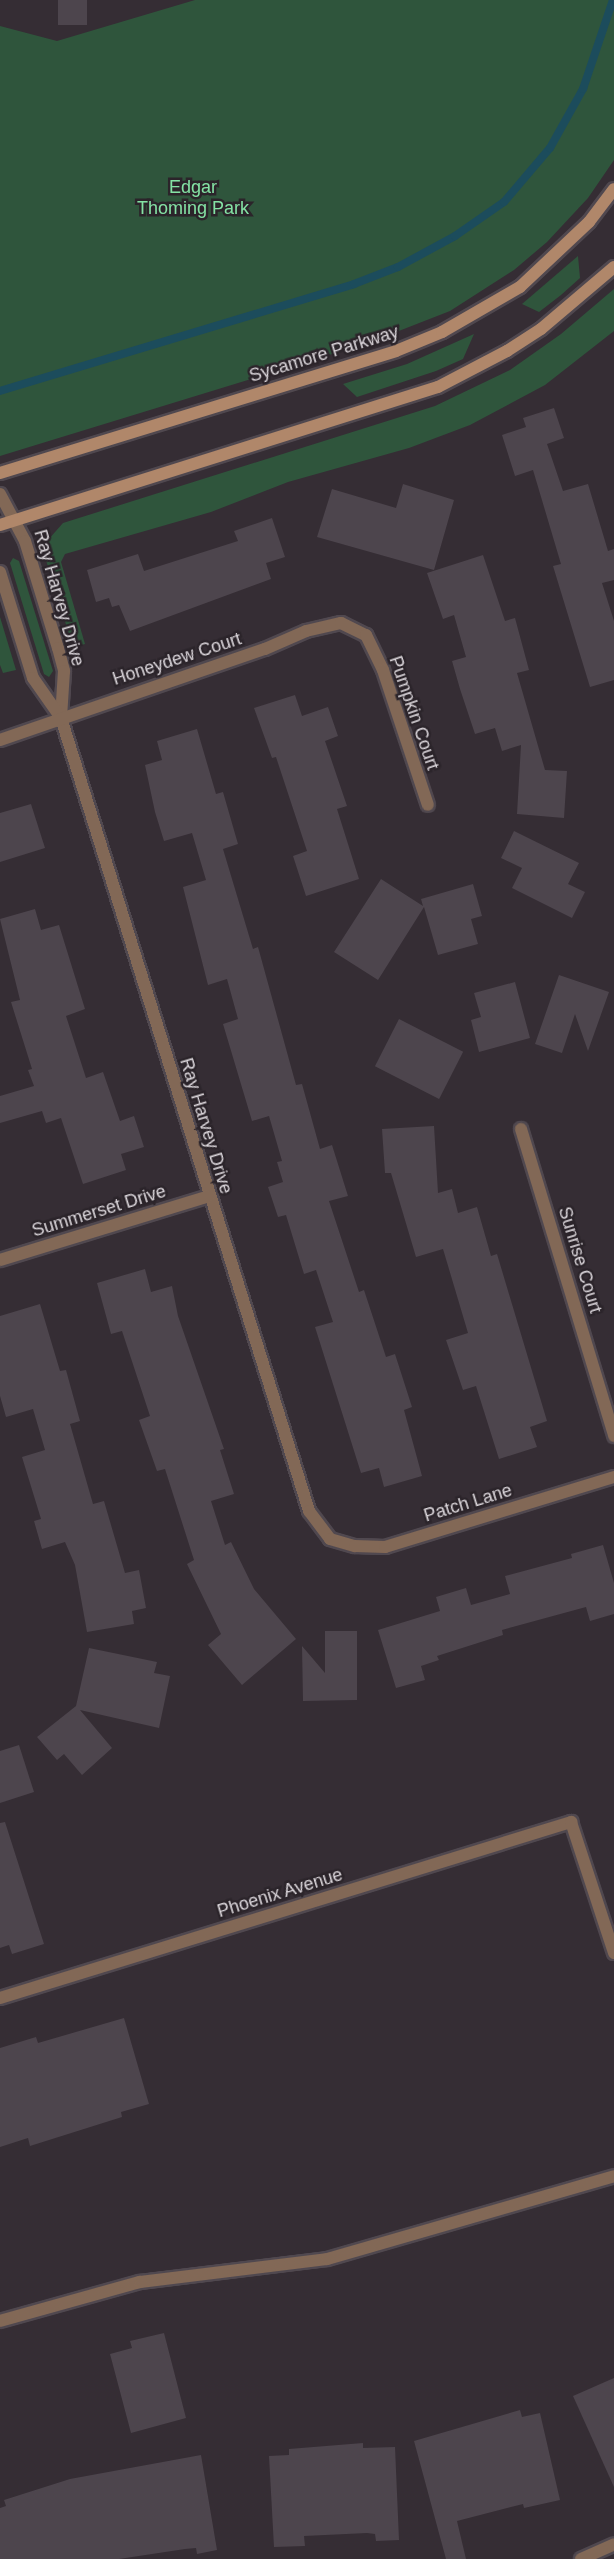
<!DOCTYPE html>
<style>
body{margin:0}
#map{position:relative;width:614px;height:2559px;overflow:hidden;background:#352d34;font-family:Helvetica,sans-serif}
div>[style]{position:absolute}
.green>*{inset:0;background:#2f553c}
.stream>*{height:8px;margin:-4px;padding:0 4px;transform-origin:4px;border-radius:4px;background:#1c4c5c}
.building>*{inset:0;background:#4d454d;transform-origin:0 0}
.roads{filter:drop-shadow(2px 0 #50484f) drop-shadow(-2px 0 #50484f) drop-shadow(0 2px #50484f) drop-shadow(0 -2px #50484f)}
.street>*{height:12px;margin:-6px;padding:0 6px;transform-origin:6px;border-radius:6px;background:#826856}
.secondary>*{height:12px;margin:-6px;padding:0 6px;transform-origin:6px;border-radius:6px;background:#b0876a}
span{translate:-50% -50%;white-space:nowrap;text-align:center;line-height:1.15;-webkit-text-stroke:5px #2b242a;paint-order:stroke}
.park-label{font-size:18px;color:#84e2a4}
.street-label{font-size:18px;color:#dcd7dc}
</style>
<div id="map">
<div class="green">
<div style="clip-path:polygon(195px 0,614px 0,614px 160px,588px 198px,547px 242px,514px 270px,450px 311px,368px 343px,0 456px,0 26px,57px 41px)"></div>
<div style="clip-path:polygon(578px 256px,580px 278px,561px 295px,539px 312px,522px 304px)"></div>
<div style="clip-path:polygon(614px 289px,614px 331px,545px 385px,470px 425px,409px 448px,288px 482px,211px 512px,65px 554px,61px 562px,85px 644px,73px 647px,45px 557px,48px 540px,63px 523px,435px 406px,510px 370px,561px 334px)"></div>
<div style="clip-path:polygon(474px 334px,463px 359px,436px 371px,357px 397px,343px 384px,407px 364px)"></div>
<div style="clip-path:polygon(13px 558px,19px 561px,53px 671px,49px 677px,44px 674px,10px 563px)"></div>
<div style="clip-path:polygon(0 617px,16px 670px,3px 673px,0 665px)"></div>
</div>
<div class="stream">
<div style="left:0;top:391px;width:370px;rotate:-16.8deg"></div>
<div style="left:354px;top:284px;width:47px;rotate:-21.1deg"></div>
<div style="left:398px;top:267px;width:65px;rotate:-28.5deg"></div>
<div style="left:455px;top:236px;width:60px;rotate:-34.8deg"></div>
<div style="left:504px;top:202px;width:71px;rotate:-49.6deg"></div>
<div style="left:550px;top:148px;width:68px;rotate:-60.8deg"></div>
<div style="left:583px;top:89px;width:94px;rotate:-71.4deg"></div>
</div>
<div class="building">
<div style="left:58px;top:0;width:29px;height:25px"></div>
<div style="clip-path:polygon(554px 408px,564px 438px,547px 444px,563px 491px,588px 484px,608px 551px,614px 549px,614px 580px,602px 583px,614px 621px,614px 680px,590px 687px,553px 566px,561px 564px,533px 470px,515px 476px,502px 435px,526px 427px,523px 418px)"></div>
<div style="clip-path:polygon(403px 484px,454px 500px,434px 570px,317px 537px,332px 489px,396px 508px)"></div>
<div style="clip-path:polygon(272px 518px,285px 557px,266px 563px,271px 579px,130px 631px,119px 605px,112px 607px,109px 598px,96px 602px,87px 570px,138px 554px,144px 571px,238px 541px,234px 531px)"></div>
<div style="clip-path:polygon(483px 555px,505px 621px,515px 618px,529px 670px,517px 673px,545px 770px,567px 771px,564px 818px,517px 814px,521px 745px,502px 751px,495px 728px,475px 734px,460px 689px,452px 661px,466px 657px,454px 615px,443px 619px,427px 573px)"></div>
<div style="clip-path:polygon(295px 695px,302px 716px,328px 707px,338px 736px,325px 741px,347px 806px,337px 809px,359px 879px,306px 896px,293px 856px,307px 851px,276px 757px,272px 758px,254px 708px)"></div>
<div style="clip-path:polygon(197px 729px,216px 794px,223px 792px,238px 844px,223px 849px,253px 949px,258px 947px,296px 1085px,302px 1084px,320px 1149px,332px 1145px,348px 1196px,329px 1201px,359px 1292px,364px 1290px,386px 1357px,395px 1354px,412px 1407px,404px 1410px,422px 1476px,384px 1487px,379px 1468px,361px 1473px,315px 1327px,333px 1322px,316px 1270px,304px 1274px,286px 1215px,278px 1217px,268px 1187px,283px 1182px,277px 1162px,282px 1161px,269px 1116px,252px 1121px,223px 1024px,238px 1019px,227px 979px,208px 985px,183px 887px,206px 880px,192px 833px,164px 841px,155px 812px,145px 765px,162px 760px,157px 741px)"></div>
<div style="clip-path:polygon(31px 804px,45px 848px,0 862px,0 813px)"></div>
<div style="clip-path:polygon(514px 831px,579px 863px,568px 884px,585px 892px,572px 918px,512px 888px,522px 868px,501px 858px)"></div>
<div style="clip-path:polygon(381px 879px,423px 906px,421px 899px,473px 884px,482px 916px,471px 919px,478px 944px,438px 955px,424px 907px,378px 980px,334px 952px)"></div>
<div style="clip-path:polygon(35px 909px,41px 930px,59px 925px,85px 1009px,66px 1016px,86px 1078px,103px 1072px,120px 1121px,134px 1116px,144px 1147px,121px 1154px,126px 1170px,83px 1184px,61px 1118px,46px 1123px,42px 1111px,0 1123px,0 1096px,34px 1086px,28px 1070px,32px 1069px,11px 1002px,20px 1000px,0 919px)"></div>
<div style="clip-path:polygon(559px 975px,609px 992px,588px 1051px,575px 1014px,562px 1053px,535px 1044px)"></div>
<div style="clip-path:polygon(515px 982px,530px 1038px,479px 1052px,471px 1020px,481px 1017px,474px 993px)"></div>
<div style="left:399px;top:1019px;width:72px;height:53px;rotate:27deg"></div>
<div style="clip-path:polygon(434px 1126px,438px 1193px,452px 1189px,458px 1213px,477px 1207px,491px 1256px,497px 1254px,547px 1421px,530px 1427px,537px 1447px,499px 1459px,476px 1386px,463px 1390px,446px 1340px,468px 1333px,443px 1249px,416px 1257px,391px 1173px,385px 1173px,382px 1129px)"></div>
<div style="clip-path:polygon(145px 1269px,151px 1292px,172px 1286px,178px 1316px,224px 1449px,220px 1450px,234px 1494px,211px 1501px,225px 1545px,231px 1542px,254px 1589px,296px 1639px,242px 1685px,208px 1645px,221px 1634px,187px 1564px,194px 1560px,165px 1469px,157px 1471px,139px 1420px,150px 1416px,122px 1331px,111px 1334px,97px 1283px)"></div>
<div style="clip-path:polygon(40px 1304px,60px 1371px,66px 1370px,80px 1421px,70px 1424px,93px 1504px,104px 1501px,125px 1573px,139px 1570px,146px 1608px,132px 1611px,134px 1624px,87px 1632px,75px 1565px,65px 1542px,42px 1549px,34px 1521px,41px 1519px,22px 1457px,45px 1450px,33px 1409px,6px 1417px,0 1396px,0 1316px)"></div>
<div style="clip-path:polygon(603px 1545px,614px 1583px,614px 1614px,590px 1621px,586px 1607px,502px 1630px,503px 1635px,437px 1656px,439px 1660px,421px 1666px,425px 1680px,396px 1688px,378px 1630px,440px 1611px,436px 1597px,466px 1588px,471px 1605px,510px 1594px,505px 1576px,572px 1558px,571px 1554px)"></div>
<div style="clip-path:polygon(325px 1631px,357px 1631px,357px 1700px,303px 1701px,302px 1646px,325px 1673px)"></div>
<div style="clip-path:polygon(89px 1648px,157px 1662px,154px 1673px,170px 1676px,159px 1728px,80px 1710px,112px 1748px,82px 1775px,64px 1754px,57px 1760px,37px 1737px,76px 1706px)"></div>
<div style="clip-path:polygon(19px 1745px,34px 1792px,0 1803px,0 1751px)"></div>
<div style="clip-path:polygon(5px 1822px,44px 1944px,12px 1954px,9px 1945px,0 1948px,0 1823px)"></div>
<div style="clip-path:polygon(124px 2018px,149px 2104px,121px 2112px,122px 2117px,30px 2146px,28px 2138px,0 2147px,0 2048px,36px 2037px,38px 2043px)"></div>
<div style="clip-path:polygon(164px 2333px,186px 2418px,131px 2433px,110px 2354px,132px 2348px,130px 2341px)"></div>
<div style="clip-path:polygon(614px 2378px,614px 2487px,573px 2396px)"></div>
<div style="clip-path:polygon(520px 2410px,522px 2417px,540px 2413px,560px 2500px,524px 2508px,523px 2504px,457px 2521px,466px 2559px,446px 2559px,414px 2441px)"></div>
<div style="clip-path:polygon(363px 2443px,363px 2448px,395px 2447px,399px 2540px,376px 2541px,375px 2534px,367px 2533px,304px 2536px,305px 2546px,274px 2547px,269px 2456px,289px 2455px,289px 2449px)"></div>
<div style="clip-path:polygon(201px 2455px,217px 2550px,197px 2554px,196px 2548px,185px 2549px,119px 2559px,0 2559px,0 2508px,6px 2506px,4px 2500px,70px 2479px)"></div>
</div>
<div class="roads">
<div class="street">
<div style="left:0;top:494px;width:53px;rotate:62deg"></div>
<div style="left:25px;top:541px;width:112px;rotate:72.9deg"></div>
<div style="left:58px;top:648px;width:24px;rotate:75deg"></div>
<div style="left:64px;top:671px;width:47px;rotate:93.7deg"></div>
<div style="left:0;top:572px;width:111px;rotate:72.7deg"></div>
<div style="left:33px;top:678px;width:49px;rotate:55deg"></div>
<div style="left:61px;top:718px;width:831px;rotate:72.63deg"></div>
<div style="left:309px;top:1511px;width:35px;rotate:53deg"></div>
<div style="left:330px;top:1539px;width:26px;rotate:16deg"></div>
<div style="left:355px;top:1546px;width:30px;rotate:2deg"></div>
<div style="left:385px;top:1547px;width:239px;rotate:-17deg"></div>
<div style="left:0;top:740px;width:280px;rotate:-19deg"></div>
<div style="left:265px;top:649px;width:45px;rotate:-23.7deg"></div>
<div style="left:306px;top:631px;width:36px;rotate:-13deg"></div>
<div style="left:341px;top:623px;width:28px;rotate:26deg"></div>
<div style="left:366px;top:635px;width:39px;rotate:64deg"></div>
<div style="left:383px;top:670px;width:142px;rotate:71.6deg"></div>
<div style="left:521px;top:1129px;width:321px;rotate:73.1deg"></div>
<div style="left:0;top:1260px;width:219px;rotate:-17deg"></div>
<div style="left:0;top:1998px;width:598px;rotate:-17.13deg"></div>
<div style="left:571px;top:1822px;width:138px;rotate:71.8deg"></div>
<div style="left:0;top:2321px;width:145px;rotate:-15.6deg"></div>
<div style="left:140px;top:2282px;width:188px;rotate:-7deg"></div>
<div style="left:327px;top:2259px;width:299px;rotate:-16.1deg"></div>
<div style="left:581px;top:2559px;width:36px;rotate:-24deg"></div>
</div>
<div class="secondary">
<div style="left:0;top:473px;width:414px;rotate:-17.1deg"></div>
<div style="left:396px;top:351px;width:50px;rotate:-22.4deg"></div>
<div style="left:442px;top:332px;width:90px;rotate:-30deg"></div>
<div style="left:520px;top:287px;width:95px;rotate:-43.3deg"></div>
<div style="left:589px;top:222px;width:41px;rotate:-52.9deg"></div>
<div style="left:0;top:525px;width:459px;rotate:-17.5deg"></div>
<div style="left:438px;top:387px;width:78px;rotate:-27.6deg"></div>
<div style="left:507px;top:351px;width:40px;rotate:-32.9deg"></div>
<div style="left:541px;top:329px;width:96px;rotate:-40.3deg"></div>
</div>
</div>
<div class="park-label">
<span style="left:193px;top:198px">Edgar<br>Thoming Park</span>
</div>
<div class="street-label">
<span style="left:324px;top:354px;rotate:-17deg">Sycamore Parkway</span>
<span style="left:59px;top:598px;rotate:74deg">Ray Harvey Drive</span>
<span style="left:177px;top:659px;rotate:-18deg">Honeydew Court</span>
<span style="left:414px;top:713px;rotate:71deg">Pumpkin Court</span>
<span style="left:206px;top:1126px;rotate:73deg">Ray Harvey Drive</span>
<span style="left:99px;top:1211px;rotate:-17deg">Summerset Drive</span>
<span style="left:580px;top:1260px;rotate:73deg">Sunrise Court</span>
<span style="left:468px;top:1503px;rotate:-17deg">Patch Lane</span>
<span style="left:280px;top:1893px;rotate:-17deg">Phoenix Avenue</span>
</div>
</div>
